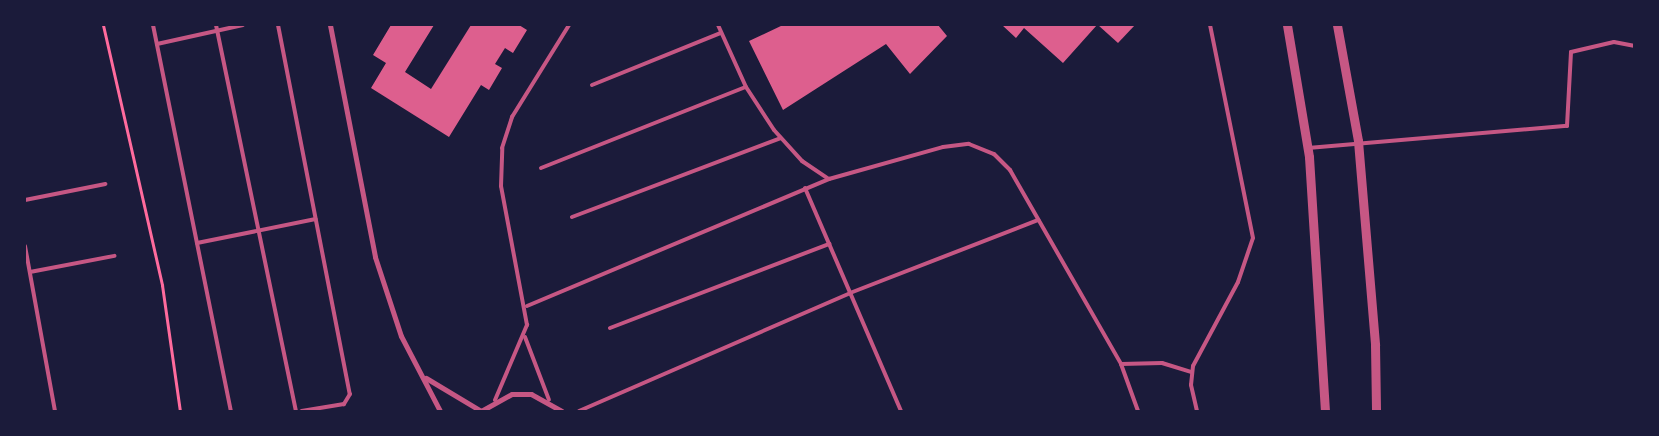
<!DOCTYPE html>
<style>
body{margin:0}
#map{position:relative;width:1659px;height:436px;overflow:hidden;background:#1b1b3a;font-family:Arial,sans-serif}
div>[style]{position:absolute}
.building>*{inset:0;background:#dd5f8e}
.path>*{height:3px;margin:-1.5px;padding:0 1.5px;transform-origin:1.5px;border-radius:1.5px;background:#ff6b9d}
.service>*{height:4px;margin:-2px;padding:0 2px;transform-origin:2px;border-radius:2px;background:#c65784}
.minor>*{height:5px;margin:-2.5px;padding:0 2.5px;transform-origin:2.5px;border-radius:2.5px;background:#c65784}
.tertiary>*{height:9px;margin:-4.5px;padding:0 4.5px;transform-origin:4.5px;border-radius:4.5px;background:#c65784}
span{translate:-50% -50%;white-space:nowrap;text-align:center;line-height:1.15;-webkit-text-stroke:4.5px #1b1b3a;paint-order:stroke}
.frame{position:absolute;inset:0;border:26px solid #1b1b3a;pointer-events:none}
</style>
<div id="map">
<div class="building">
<div style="clip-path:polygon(391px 25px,434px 25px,405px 72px,431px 89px,471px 25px,519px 25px,527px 30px,513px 53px,505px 48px,495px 64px,502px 68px,489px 90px,481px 85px,449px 137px,371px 88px,386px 63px,373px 55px)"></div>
<div style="clip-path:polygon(783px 25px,938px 25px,947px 36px,910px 74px,886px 44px,783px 110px,749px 41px)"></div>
<div style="clip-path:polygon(1002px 25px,1097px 25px,1063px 63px,1024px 28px,1016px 38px)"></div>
<div style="clip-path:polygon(1098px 25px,1135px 25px,1118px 43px)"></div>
</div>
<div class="path">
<div style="left:103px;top:25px;width:267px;rotate:77.2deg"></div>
<div style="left:162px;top:285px;width:127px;rotate:81.9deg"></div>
</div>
<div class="service">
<div style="left:153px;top:25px;width:394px;rotate:78.6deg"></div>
<div style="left:216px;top:25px;width:394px;rotate:78.3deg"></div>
<div style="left:278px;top:25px;width:376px;rotate:79deg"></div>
<div style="left:350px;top:394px;width:12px;rotate:121deg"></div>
<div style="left:344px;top:404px;width:43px;rotate:170.5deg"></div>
<div style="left:718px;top:25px;width:68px;rotate:65.7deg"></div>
<div style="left:746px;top:87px;width:51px;rotate:56.9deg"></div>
<div style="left:774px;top:130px;width:42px;rotate:47.9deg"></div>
<div style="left:802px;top:161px;width:32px;rotate:34deg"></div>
<div style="left:157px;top:44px;width:88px;rotate:-12.5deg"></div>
<div style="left:592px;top:85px;width:139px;rotate:-22deg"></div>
<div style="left:1308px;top:148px;width:260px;rotate:-4.9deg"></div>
<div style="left:1567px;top:126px;width:74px;rotate:-86.9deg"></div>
<div style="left:1571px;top:52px;width:44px;rotate:-13.1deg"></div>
<div style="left:1614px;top:42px;width:20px;rotate:11deg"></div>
<div style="left:541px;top:168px;width:220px;rotate:-21.6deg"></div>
<div style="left:805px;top:188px;width:243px;rotate:66.7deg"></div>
<div style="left:25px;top:200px;width:82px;rotate:-11.3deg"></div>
<div style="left:572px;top:217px;width:223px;rotate:-20.7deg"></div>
<div style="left:197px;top:243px;width:121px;rotate:-11.4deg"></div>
<div style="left:25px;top:246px;width:168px;rotate:79.7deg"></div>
<div style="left:30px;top:272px;width:86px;rotate:-10.8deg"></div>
<div style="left:527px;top:306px;width:328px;rotate:-22.8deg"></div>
<div style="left:829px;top:179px;width:118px;rotate:-15.7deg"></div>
<div style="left:943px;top:147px;width:26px;rotate:-7deg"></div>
<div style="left:969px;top:144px;width:27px;rotate:22deg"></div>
<div style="left:994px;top:154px;width:23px;rotate:45deg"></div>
<div style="left:1010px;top:170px;width:224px;rotate:60.2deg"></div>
<div style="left:1121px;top:364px;width:50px;rotate:70.1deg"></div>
<div style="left:610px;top:328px;width:235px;rotate:-21deg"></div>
<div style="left:525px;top:337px;width:67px;rotate:69.1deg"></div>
<div style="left:1121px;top:364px;width:41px;rotate:-1.4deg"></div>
<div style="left:1162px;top:363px;width:31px;rotate:17deg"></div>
<div style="left:495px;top:400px;width:82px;rotate:-66.9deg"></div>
<div style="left:527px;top:325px;width:141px;rotate:-100.6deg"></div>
<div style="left:501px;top:186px;width:38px;rotate:-88deg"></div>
<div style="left:502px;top:148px;width:33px;rotate:-72deg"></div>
<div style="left:512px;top:117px;width:108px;rotate:-58.2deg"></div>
<div style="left:579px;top:411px;width:296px;rotate:-23.5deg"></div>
<div style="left:850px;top:293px;width:202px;rotate:-21.2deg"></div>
<div style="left:1197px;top:411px;width:27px;rotate:-103deg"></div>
<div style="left:1191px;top:385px;width:19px;rotate:-84deg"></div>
<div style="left:1193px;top:366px;width:95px;rotate:-61.8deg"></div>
<div style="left:1238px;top:282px;width:46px;rotate:-71.2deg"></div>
<div style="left:1253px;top:238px;width:217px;rotate:-101.4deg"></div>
</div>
<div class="minor">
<div style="left:330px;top:25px;width:236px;rotate:79deg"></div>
<div style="left:375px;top:257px;width:83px;rotate:71.8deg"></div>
<div style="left:401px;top:336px;width:85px;rotate:62.5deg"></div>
<div style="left:426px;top:378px;width:64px;rotate:31deg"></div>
<div style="left:481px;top:411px;width:35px;rotate:-29deg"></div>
<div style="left:512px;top:394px;width:19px"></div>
<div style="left:531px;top:394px;width:35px;rotate:29deg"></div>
</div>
<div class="tertiary">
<div style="left:1287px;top:25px;width:134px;rotate:80.5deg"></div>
<div style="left:1309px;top:157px;width:255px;rotate:86.4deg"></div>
<div style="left:1337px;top:25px;width:118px;rotate:79.7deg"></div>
<div style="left:1358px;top:141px;width:205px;rotate:85.2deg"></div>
<div style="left:1375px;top:345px;width:66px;rotate:89.1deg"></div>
</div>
<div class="frame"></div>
</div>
